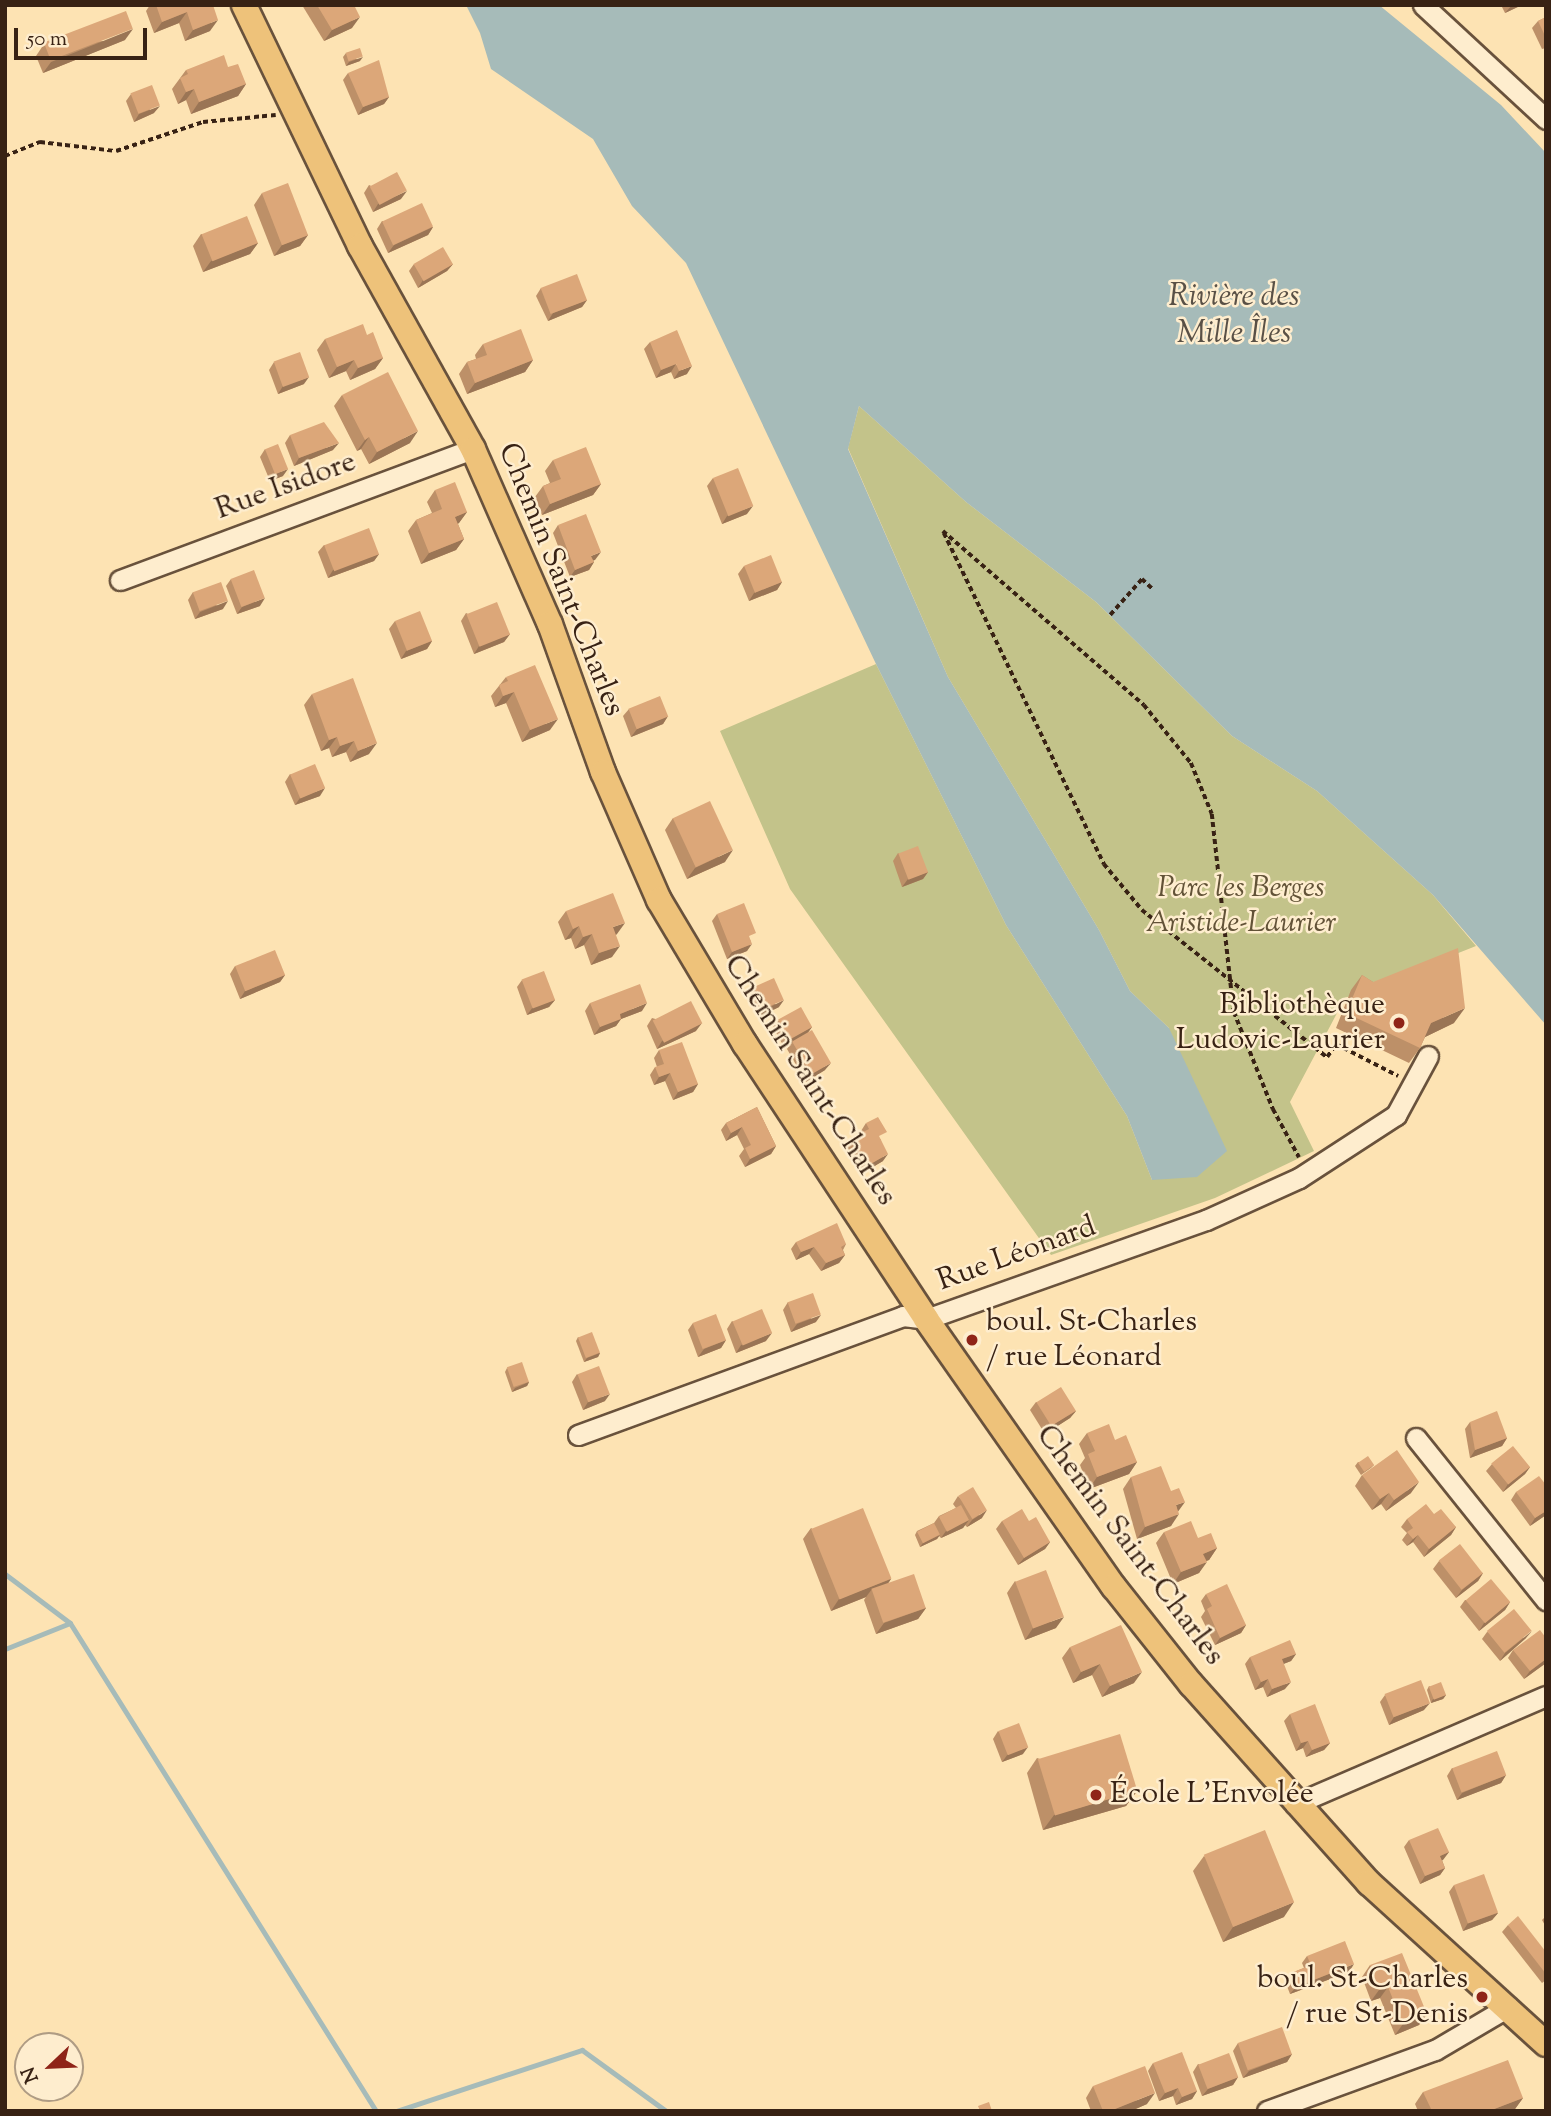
<!DOCTYPE html>
<meta charset="utf-8">
<style>
body{margin:0}
#map{position:relative;width:1551px;height:2116px;overflow:hidden;background:#fde3b3;font-family:"Sorts Mill Goudy",serif}
div>[style]{position:absolute}
.green>*{inset:0;background:#c3c38a}
.water>*{inset:0;background:#a6bbb9}
.stream>*{height:5px;margin:-2.5px;padding:0 2.5px;transform-origin:2.5px;border-radius:2.5px;background:#a6bbb9}
.path>*{height:3.5px;margin-top:-1.75px;transform-origin:0;background:repeating-linear-gradient(90deg,#382214 0 5px,transparent 0 8.5px)}
.roads{filter:drop-shadow(2px 0 #69523c) drop-shadow(-2px 0 #69523c) drop-shadow(0 2px #69523c) drop-shadow(0 -2px #69523c)}
.minor>*{height:19px;margin:-9.5px;padding:0 9.5px;transform-origin:9.5px;border-radius:9.5px;background:#feedce}
.major>*{height:24px;margin:-12px;padding:0 12px;transform-origin:12px;border-radius:12px;background:#eec27a}
.wall>*{inset:0;background:#bd9068}
.shaded-wall>*{inset:0;background:#9a7555}
.building>*{inset:0;background:#dca779;transform-origin:0 0}
.dots>*{width:19px;height:19px;translate:-50% -50%;box-sizing:border-box;border:4px solid #feedce;border-radius:50%}
span{translate:-50% -50%;white-space:nowrap;text-align:center;line-height:1.15;-webkit-text-stroke:5px #feedce;paint-order:stroke}
.street-label{font-size:30px;color:#382214}
.park-label{font-size:30px;color:#625237;font-style:italic}
.poi-label{font-size:30px;color:#382214}
.right{translate:-100% -50%;text-align:right}
.left{translate:0 -50%;text-align:left}
.water-label{font-size:32px;color:#595046;font-style:italic}
.frame{position:absolute;inset:0;border:7px solid #382214;pointer-events:none}
.north{position:absolute;left:14px;top:2032px;width:70px;height:70px;box-sizing:border-box;background:#feedce;border:2px solid #af9c84;border-radius:50%;rotate:247deg;font-size:19px;font-weight:700;line-height:28px;text-align:center;color:#382214}
.north::after{content:'';display:block;margin:auto;width:24px;height:32px;background:#8f2418;clip-path:polygon(50% 0,100% 100%,50% 72%,0 100%)}
.scale{position:absolute;left:14px;top:28px;width:133px;height:32px;box-sizing:border-box;border:4px solid #382214;border-top:0;padding-left:9px;font-size:21px;line-height:24px;white-space:nowrap;color:#382214;-webkit-text-stroke:5px #feedce;paint-order:stroke}
</style>
<div id="map">
<div class="green">
<div style="clip-path:polygon(859px 406px,966px 502px,1096px 602px,1232px 736px,1317px 791px,1433px 895px,1476px 946px,1345px 998px,1290px 1102px,1314px 1151px,1215px 1198px,1051px 1255px,790px 889px,720px 731px,876px 664px,1006px 925px,1127px 1116px,1152px 1180px,1169px 1028px,1130px 991px,1099px 930px,948px 677px,848px 448px)"></div>
</div>
<div class="water">
<div style="clip-path:polygon(466px 5px,1379px 5px,1501px 105px,1546px 153px,1546px 1025px,1433px 895px,1317px 791px,1232px 736px,1096px 602px,966px 502px,859px 406px,848px 449px,948px 677px,1099px 930px,1130px 991px,1169px 1028px,1227px 1151px,1197px 1177px,1152px 1180px,1127px 1116px,1006px 925px,876px 664px,686px 263px,632px 206px,593px 139px,491px 69px,480px 33px)"></div>
</div>
<div class="stream">
<div style="left:5px;top:1574px;width:81px;rotate:37deg"></div>
<div style="left:70px;top:1623px;width:70px;rotate:158.2deg"></div>
<div style="left:70px;top:1623px;width:576px;rotate:57.91deg"></div>
<div style="left:396px;top:2111px;width:196px;rotate:-18.2deg"></div>
<div style="left:582px;top:2050px;width:104px;rotate:36deg"></div>
</div>
<div class="path">
<div style="left:5px;top:156px;width:38px;rotate:-22deg"></div>
<div style="left:40px;top:142px;width:77px;rotate:6.8deg"></div>
<div style="left:116px;top:151px;width:92px;rotate:-18.4deg"></div>
<div style="left:203px;top:122px;width:73px;rotate:-5.5deg"></div>
<div style="left:943px;top:531px;width:266px;rotate:40.9deg"></div>
<div style="left:1144px;top:705px;width:75px;rotate:51deg"></div>
<div style="left:1191px;top:763px;width:55px;rotate:67.6deg"></div>
<div style="left:1212px;top:814px;width:199px;rotate:83.7deg"></div>
<div style="left:1234px;top:1012px;width:105px;rotate:68.1deg"></div>
<div style="left:1273px;top:1109px;width:55px;rotate:61.6deg"></div>
<div style="left:944px;top:533px;width:368px;rotate:64.2deg"></div>
<div style="left:1104px;top:864px;width:60px;rotate:50.4deg"></div>
<div style="left:1142px;top:910px;width:236px;rotate:38.5deg"></div>
<div style="left:1327px;top:1057px;width:16px;rotate:-55deg"></div>
<div style="left:1336px;top:1044px;width:70px;rotate:27.3deg"></div>
<div style="left:1110px;top:615px;width:48px;rotate:-48.4deg"></div>
<div style="left:1142px;top:579px;width:16px;rotate:43deg"></div>
</div>
<div class="roads">
<div class="minor">
<div style="left:1423px;top:5px;width:168px;rotate:42.8deg"></div>
<div style="left:120px;top:580px;width:377px;rotate:-20.4deg"></div>
<div style="left:578px;top:1435px;width:346px;rotate:-20.1deg"></div>
<div style="left:903px;top:1316px;width:23px;rotate:7deg"></div>
<div style="left:926px;top:1319px;width:297px;rotate:-19.5deg"></div>
<div style="left:1206px;top:1220px;width:102px;rotate:-24.3deg"></div>
<div style="left:1299px;top:1178px;width:116px;rotate:-33deg"></div>
<div style="left:1396px;top:1115px;width:67px;rotate:-61.5deg"></div>
<div style="left:1416px;top:1438px;width:208px;rotate:51.3deg"></div>
<div style="left:1295px;top:1804px;width:273px;rotate:-23.3deg"></div>
<div style="left:1267px;top:2111px;width:179px;rotate:-20deg"></div>
<div style="left:1435px;top:2050px;width:85px;rotate:-30.5deg"></div>
</div>
<div class="major">
<div style="left:244px;top:5px;width:267px;rotate:64.3deg"></div>
<div style="left:360px;top:246px;width:232px;rotate:60.9deg"></div>
<div style="left:473px;top:449px;width:191px;rotate:66.3deg"></div>
<div style="left:550px;top:624px;width:157px;rotate:70.3deg"></div>
<div style="left:603px;top:772px;width:140px;rotate:66.4deg"></div>
<div style="left:659px;top:900px;width:168px;rotate:59.2deg"></div>
<div style="left:745px;top:1044px;width:329px;rotate:56.6deg"></div>
<div style="left:926px;top:1319px;width:327px;rotate:55deg"></div>
<div style="left:1114px;top:1587px;width:124px;rotate:51.6deg"></div>
<div style="left:1191px;top:1684px;width:267px;rotate:48.2deg"></div>
<div style="left:1369px;top:1883px;width:239px;rotate:42.3deg"></div>
</div>
</div>
<div class="wall">
<div style="clip-path:polygon(150px 5px,213px 5px,210px 31px,185px 41px,179px 23px,154px 33px,146px 11px)"></div>
<div style="clip-path:polygon(302px 5px,354px 5px,352px 28px,324px 41px)"></div>
<div style="clip-path:polygon(1501px 5px,1522px 5px,1505px 13px)"></div>
<div style="clip-path:polygon(1546px 17px,1546px 48px,1542px 49px,1532px 28px,1538px 21px)"></div>
<div style="clip-path:polygon(125px 40px,43px 73px,36px 56px,44px 44px)"></div>
<div style="clip-path:polygon(346px 53px,360px 61px,346px 66px,343px 57px)"></div>
<div style="clip-path:polygon(228px 67px,246px 84px,238px 96px,191px 114px,186px 100px,178px 104px,172px 89px,186px 70px)"></div>
<div style="clip-path:polygon(348px 73px,389px 97px,384px 104px,358px 115px,343px 80px)"></div>
<div style="clip-path:polygon(131px 94px,154px 113px,134px 122px,126px 101px)"></div>
<div style="clip-path:polygon(369px 185px,401px 199px,373px 212px,364px 193px)"></div>
<div style="clip-path:polygon(262px 193px,308px 235px,300px 246px,274px 256px,254px 205px)"></div>
<div style="clip-path:polygon(382px 221px,433px 227px,428px 235px,388px 253px,377px 229px)"></div>
<div style="clip-path:polygon(201px 234px,258px 243px,250px 254px,203px 272px,193px 246px)"></div>
<div style="clip-path:polygon(414px 264px,453px 264px,447px 271px,418px 288px,409px 271px)"></div>
<div style="clip-path:polygon(541px 288px,587px 300px,582px 307px,548px 321px,536px 296px)"></div>
<div style="clip-path:polygon(367px 335px,383px 358px,375px 369px,350px 380px,346px 371px,329px 378px,317px 350px,325px 339px)"></div>
<div style="clip-path:polygon(650px 342px,687px 374px,674px 379px,671px 372px,656px 378px,644px 349px)"></div>
<div style="clip-path:polygon(483px 344px,533px 360px,525px 372px,467px 394px,459px 374px,467px 362px,476px 359px,475px 355px)"></div>
<div style="clip-path:polygon(274px 362px,304px 384px,278px 394px,269px 370px)"></div>
<div style="clip-path:polygon(342px 395px,410px 443px,369px 464px,361px 449px,357px 451px,334px 406px)"></div>
<div style="clip-path:polygon(290px 435px,333px 450px,294px 466px,285px 443px)"></div>
<div style="clip-path:polygon(265px 449px,283px 476px,270px 481px,260px 457px)"></div>
<div style="clip-path:polygon(553px 460px,601px 484px,593px 495px,542px 515px,535px 497px,543px 486px,550px 483px,545px 471px)"></div>
<div style="clip-path:polygon(713px 478px,747px 514px,722px 524px,707px 486px)"></div>
<div style="clip-path:polygon(435px 490px,467px 512px,458px 524px,464px 539px,456px 550px,421px 564px,408px 531px,416px 520px,432px 513px,427px 502px)"></div>
<div style="clip-path:polygon(558px 525px,595px 560px,593px 560px,594px 562px,589px 570px,570px 577px,553px 533px)"></div>
<div style="clip-path:polygon(324px 545px,379px 554px,374px 561px,328px 578px,318px 552px)"></div>
<div style="clip-path:polygon(744px 566px,782px 582px,777px 590px,749px 601px,738px 574px)"></div>
<div style="clip-path:polygon(231px 579px,260px 606px,237px 614px,226px 586px)"></div>
<div style="clip-path:polygon(193px 592px,223px 609px,195px 619px,188px 600px)"></div>
<div style="clip-path:polygon(466px 613px,510px 634px,504px 642px,474px 654px,461px 621px)"></div>
<div style="clip-path:polygon(395px 621px,432px 641px,427px 649px,401px 659px,389px 629px)"></div>
<div style="clip-path:polygon(506px 677px,550px 730px,522px 742px,506px 703px,495px 707px,491px 696px)"></div>
<div style="clip-path:polygon(312px 694px,369px 754px,350px 762px,346px 752px,332px 757px,329px 748px,321px 751px,304px 705px)"></div>
<div style="clip-path:polygon(629px 709px,668px 716px,663px 724px,631px 737px,623px 716px)"></div>
<div style="clip-path:polygon(290px 774px,320px 796px,295px 805px,285px 782px)"></div>
<div style="clip-path:polygon(673px 818px,725px 862px,687px 879px,665px 830px)"></div>
<div style="clip-path:polygon(898px 853px,928px 872px,923px 879px,902px 887px,893px 861px)"></div>
<div style="clip-path:polygon(566px 911px,617px 934px,616px 935px,612px 957px,591px 965px,584px 945px,575px 949px,571px 938px,565px 940px,558px 922px)"></div>
<div style="clip-path:polygon(717px 914px,751px 941px,747px 951px,727px 959px,712px 921px)"></div>
<div style="clip-path:polygon(235px 966px,285px 975px,280px 982px,240px 999px,230px 974px)"></div>
<div style="clip-path:polygon(1362px 975px,1373px 982px,1454px 1023px,1425px 1037px,1420px 1048px,1409px 1063px,1336px 1028px,1351px 990px)"></div>
<div style="clip-path:polygon(522px 980px,555px 1000px,549px 1007px,527px 1015px,517px 987px)"></div>
<div style="clip-path:polygon(754px 988px,779px 1007px,759px 1017px,748px 996px)"></div>
<div style="clip-path:polygon(590px 1003px,642px 1011px,621px 1019px,616px 1026px,594px 1035px,585px 1011px)"></div>
<div style="clip-path:polygon(652px 1018px,696px 1031px,657px 1049px,647px 1026px)"></div>
<div style="clip-path:polygon(779px 1020px,812px 1027px,808px 1032px,825px 1070px,806px 1082px,787px 1049px,791px 1043px,784px 1047px,773px 1027px)"></div>
<div style="clip-path:polygon(659px 1050px,698px 1084px,693px 1092px,673px 1100px,665px 1081px,654px 1085px,650px 1075px,655px 1067px,657px 1067px,654px 1058px)"></div>
<div style="clip-path:polygon(757px 1107px,776px 1146px,771px 1154px,745px 1167px,739px 1156px,744px 1149px,737px 1135px,726px 1141px,721px 1130px,726px 1123px)"></div>
<div style="clip-path:polygon(866px 1123px,881px 1140px,883px 1161px,861px 1174px,846px 1146px,851px 1138px,862px 1133px,861px 1131px)"></div>
<div style="clip-path:polygon(796px 1242px,846px 1244px,843px 1250px,845px 1255px,839px 1263px,821px 1271px,809px 1254px,796px 1260px,791px 1249px)"></div>
<div style="clip-path:polygon(788px 1302px,816px 1322px,791px 1332px,783px 1310px)"></div>
<div style="clip-path:polygon(732px 1321px,766px 1341px,736px 1353px,727px 1329px)"></div>
<div style="clip-path:polygon(693px 1323px,726px 1340px,721px 1348px,698px 1357px,688px 1330px)"></div>
<div style="clip-path:polygon(578px 1337px,600px 1353px,598px 1357px,584px 1362px,576px 1341px)"></div>
<div style="clip-path:polygon(507px 1368px,529px 1382px,527px 1386px,512px 1392px,505px 1372px)"></div>
<div style="clip-path:polygon(577px 1374px,605px 1401px,583px 1410px,572px 1382px)"></div>
<div style="clip-path:polygon(1036px 1402px,1076px 1411px,1070px 1418px,1045px 1434px,1030px 1410px)"></div>
<div style="clip-path:polygon(1470px 1422px,1507px 1438px,1502px 1446px,1470px 1458px,1465px 1429px)"></div>
<div style="clip-path:polygon(1087px 1433px,1115px 1440px,1137px 1462px,1129px 1474px,1089px 1489px,1080px 1465px,1085px 1458px,1079px 1444px)"></div>
<div style="clip-path:polygon(1358px 1462px,1374px 1465px,1371px 1468px,1361px 1475px,1355px 1466px)"></div>
<div style="clip-path:polygon(1492px 1464px,1530px 1467px,1525px 1474px,1503px 1492px,1486px 1471px)"></div>
<div style="clip-path:polygon(1362px 1475px,1411px 1493px,1386px 1511px,1381px 1504px,1372px 1510px,1355px 1486px)"></div>
<div style="clip-path:polygon(1131px 1477px,1178px 1511px,1171px 1526px,1137px 1539px,1123px 1489px)"></div>
<div style="clip-path:polygon(1546px 1485px,1546px 1515px,1530px 1526px,1511px 1500px,1516px 1492px)"></div>
<div style="clip-path:polygon(958px 1496px,982px 1518px,967px 1527px,965px 1525px,963px 1528px,941px 1538px,939px 1536px,937px 1539px,920px 1547px,915px 1535px,917px 1531px,934px 1523px,939px 1516px,956px 1508px,953px 1504px)"></div>
<div style="clip-path:polygon(1434px 1514px,1456px 1527px,1451px 1535px,1424px 1557px,1413px 1542px,1407px 1546px,1402px 1540px,1407px 1533px,1401px 1527px,1407px 1519px)"></div>
<div style="clip-path:polygon(1002px 1521px,1029px 1521px,1050px 1542px,1045px 1549px,1018px 1565px,996px 1529px)"></div>
<div style="clip-path:polygon(811px 1528px,891px 1579px,888px 1583px,926px 1608px,918px 1619px,876px 1634px,864px 1600px,866px 1597px,831px 1611px,803px 1539px)"></div>
<div style="clip-path:polygon(1164px 1532px,1198px 1538px,1217px 1548px,1209px 1560px,1206px 1561px,1199px 1573px,1173px 1584px,1156px 1543px)"></div>
<div style="clip-path:polygon(1439px 1561px,1483px 1573px,1478px 1581px,1456px 1598px,1433px 1569px)"></div>
<div style="clip-path:polygon(1015px 1581px,1056px 1628px,1025px 1640px,1007px 1593px)"></div>
<div style="clip-path:polygon(1206px 1594px,1246px 1625px,1241px 1633px,1215px 1645px,1201px 1617px,1205px 1611px,1201px 1601px)"></div>
<div style="clip-path:polygon(1465px 1600px,1510px 1602px,1505px 1610px,1479px 1631px,1460px 1607px)"></div>
<div style="clip-path:polygon(1487px 1632px,1526px 1638px,1500px 1661px,1482px 1639px)"></div>
<div style="clip-path:polygon(1546px 1638px,1546px 1663px,1524px 1679px,1508px 1658px,1513px 1650px)"></div>
<div style="clip-path:polygon(1070px 1647px,1134px 1683px,1102px 1697px,1092px 1675px,1073px 1683px,1062px 1658px)"></div>
<div style="clip-path:polygon(1296px 1654px,1291px 1661px,1283px 1664px,1285px 1689px,1267px 1697px,1263px 1687px,1255px 1690px,1245px 1664px,1250px 1657px)"></div>
<div style="clip-path:polygon(1429px 1686px,1446px 1695px,1443px 1699px,1431px 1703px,1427px 1690px)"></div>
<div style="clip-path:polygon(1385px 1695px,1424px 1710px,1389px 1725px,1380px 1702px)"></div>
<div style="clip-path:polygon(1290px 1714px,1330px 1743px,1324px 1750px,1306px 1757px,1303px 1748px,1296px 1751px,1284px 1721px)"></div>
<div style="clip-path:polygon(998px 1731px,1023px 1754px,1002px 1762px,993px 1739px)"></div>
<div style="clip-path:polygon(1037px 1758px,1137px 1791px,1126px 1806px,1043px 1830px,1027px 1773px)"></div>
<div style="clip-path:polygon(1452px 1768px,1506px 1775px,1501px 1783px,1457px 1800px,1447px 1776px)"></div>
<div style="clip-path:polygon(1409px 1840px,1449px 1852px,1442px 1860px,1445px 1868px,1440px 1875px,1420px 1884px,1404px 1847px)"></div>
<div style="clip-path:polygon(1204px 1856px,1284px 1917px,1223px 1942px,1193px 1871px)"></div>
<div style="clip-path:polygon(1454px 1885px,1498px 1913px,1492px 1920px,1463px 1931px,1449px 1892px)"></div>
<div style="clip-path:polygon(1546px 1916px,1546px 1927px,1542px 1920px)"></div>
<div style="clip-path:polygon(1508px 1925px,1546px 1952px,1546px 1980px,1542px 1983px,1502px 1932px)"></div>
<div style="clip-path:polygon(1307px 1956px,1349px 1972px,1290px 1994px,1285px 1981px,1291px 1973px,1304px 1968px,1302px 1963px)"></div>
<div style="clip-path:polygon(1370px 1965px,1427px 2014px,1419px 2025px,1395px 2035px,1380px 1998px,1371px 2001px,1362px 1977px)"></div>
<div style="clip-path:polygon(1238px 2043px,1292px 2054px,1287px 2062px,1243px 2078px,1233px 2051px)"></div>
<div style="clip-path:polygon(1153px 2063px,1197px 2091px,1192px 2099px,1176px 2105px,1173px 2096px,1159px 2101px,1148px 2071px)"></div>
<div style="clip-path:polygon(1198px 2064px,1238px 2077px,1233px 2085px,1202px 2096px,1193px 2072px)"></div>
<div style="clip-path:polygon(1093px 2086px,1147px 2104px,1131px 2111px,1091px 2111px,1086px 2098px)"></div>
<div style="clip-path:polygon(1423px 2092px,1523px 2098px,1515px 2109px,1511px 2111px,1418px 2111px,1415px 2104px)"></div>
</div>
<div class="shaded-wall">
<div style="clip-path:polygon(1512px 5px,1522px 5px,1505px 13px)"></div>
<div style="clip-path:polygon(187px 12px,179px 23px,154px 33px,162px 22px)"></div>
<div style="clip-path:polygon(360px 17px,352px 28px,324px 41px,332px 30px)"></div>
<div style="clip-path:polygon(218px 20px,210px 31px,185px 41px,193px 30px)"></div>
<div style="clip-path:polygon(133px 29px,125px 40px,43px 73px,51px 62px)"></div>
<div style="clip-path:polygon(363px 57px,360px 61px,346px 66px,349px 62px)"></div>
<div style="clip-path:polygon(246px 84px,238px 96px,191px 114px,199px 102px)"></div>
<div style="clip-path:polygon(194px 89px,186px 100px,178px 104px,186px 92px)"></div>
<div style="clip-path:polygon(389px 97px,384px 104px,358px 115px,363px 107px)"></div>
<div style="clip-path:polygon(160px 106px,154px 113px,134px 122px,139px 114px)"></div>
<div style="clip-path:polygon(407px 191px,401px 199px,373px 212px,378px 204px)"></div>
<div style="clip-path:polygon(433px 227px,428px 235px,388px 253px,394px 245px)"></div>
<div style="clip-path:polygon(308px 235px,300px 246px,274px 256px,282px 245px)"></div>
<div style="clip-path:polygon(258px 243px,250px 254px,203px 272px,211px 261px)"></div>
<div style="clip-path:polygon(453px 264px,447px 271px,418px 288px,423px 280px)"></div>
<div style="clip-path:polygon(587px 300px,582px 307px,548px 321px,553px 313px)"></div>
<div style="clip-path:polygon(383px 358px,375px 369px,350px 380px,358px 368px)"></div>
<div style="clip-path:polygon(354px 360px,346px 371px,329px 378px,337px 367px)"></div>
<div style="clip-path:polygon(533px 360px,525px 372px,467px 394px,475px 383px)"></div>
<div style="clip-path:polygon(676px 364px,671px 372px,656px 378px,661px 370px)"></div>
<div style="clip-path:polygon(692px 366px,687px 374px,674px 379px,679px 371px)"></div>
<div style="clip-path:polygon(309px 377px,304px 384px,278px 394px,283px 386px)"></div>
<div style="clip-path:polygon(418px 431px,410px 443px,369px 464px,377px 452px)"></div>
<div style="clip-path:polygon(369px 437px,361px 449px,357px 451px,365px 440px)"></div>
<div style="clip-path:polygon(339px 443px,333px 450px,294px 466px,299px 458px)"></div>
<div style="clip-path:polygon(288px 469px,283px 476px,270px 481px,275px 474px)"></div>
<div style="clip-path:polygon(601px 484px,593px 495px,542px 515px,550px 504px)"></div>
<div style="clip-path:polygon(753px 506px,747px 514px,722px 524px,727px 516px)"></div>
<div style="clip-path:polygon(467px 512px,459px 523px,447px 528px,455px 517px)"></div>
<div style="clip-path:polygon(464px 539px,456px 550px,421px 564px,429px 553px)"></div>
<div style="clip-path:polygon(601px 552px,595px 560px,586px 563px,591px 556px)"></div>
<div style="clip-path:polygon(379px 554px,374px 561px,328px 578px,333px 570px)"></div>
<div style="clip-path:polygon(594px 562px,589px 570px,570px 577px,575px 570px)"></div>
<div style="clip-path:polygon(782px 582px,777px 590px,749px 601px,754px 593px)"></div>
<div style="clip-path:polygon(265px 598px,260px 606px,237px 614px,242px 607px)"></div>
<div style="clip-path:polygon(228px 601px,223px 609px,195px 619px,200px 612px)"></div>
<div style="clip-path:polygon(510px 634px,504px 642px,474px 654px,479px 646px)"></div>
<div style="clip-path:polygon(432px 641px,427px 649px,401px 659px,406px 651px)"></div>
<div style="clip-path:polygon(514px 692px,506px 703px,495px 707px,503px 696px)"></div>
<div style="clip-path:polygon(668px 716px,663px 724px,631px 737px,637px 729px)"></div>
<div style="clip-path:polygon(558px 719px,550px 730px,522px 742px,530px 730px)"></div>
<div style="clip-path:polygon(337px 737px,329px 748px,321px 751px,329px 740px)"></div>
<div style="clip-path:polygon(354px 741px,346px 752px,332px 757px,340px 746px)"></div>
<div style="clip-path:polygon(377px 743px,369px 754px,350px 762px,358px 751px)"></div>
<div style="clip-path:polygon(325px 788px,320px 796px,295px 805px,300px 798px)"></div>
<div style="clip-path:polygon(733px 850px,725px 862px,687px 879px,695px 868px)"></div>
<div style="clip-path:polygon(928px 872px,923px 879px,902px 887px,908px 879px)"></div>
<div style="clip-path:polygon(625px 923px,617px 934px,605px 939px,613px 927px)"></div>
<div style="clip-path:polygon(579px 926px,571px 938px,565px 940px,573px 929px)"></div>
<div style="clip-path:polygon(592px 934px,584px 945px,575px 949px,583px 937px)"></div>
<div style="clip-path:polygon(752px 944px,747px 951px,727px 959px,732px 952px)"></div>
<div style="clip-path:polygon(620px 946px,612px 957px,591px 965px,599px 953px)"></div>
<div style="clip-path:polygon(285px 975px,280px 982px,240px 999px,245px 991px)"></div>
<div style="clip-path:polygon(555px 1000px,549px 1007px,527px 1015px,533px 1007px)"></div>
<div style="clip-path:polygon(784px 1000px,779px 1007px,759px 1017px,764px 1010px)"></div>
<div style="clip-path:polygon(647px 1003px,642px 1011px,621px 1019px,616px 1026px,594px 1035px,600px 1027px,620px 1014px)"></div>
<div style="clip-path:polygon(1465px 1008px,1454px 1023px,1421px 1039px,1431px 1023px)"></div>
<div style="clip-path:polygon(702px 1023px,696px 1031px,657px 1049px,662px 1041px)"></div>
<div style="clip-path:polygon(812px 1027px,807px 1034px,784px 1047px,789px 1039px)"></div>
<div style="clip-path:polygon(831px 1063px,825px 1070px,806px 1082px,811px 1074px)"></div>
<div style="clip-path:polygon(670px 1073px,665px 1081px,654px 1085px,659px 1077px)"></div>
<div style="clip-path:polygon(698px 1084px,693px 1092px,673px 1100px,678px 1092px)"></div>
<div style="clip-path:polygon(742px 1127px,737px 1135px,726px 1141px,731px 1133px)"></div>
<div style="clip-path:polygon(776px 1146px,771px 1154px,745px 1167px,750px 1159px)"></div>
<div style="clip-path:polygon(888px 1154px,883px 1161px,861px 1174px,867px 1166px)"></div>
<div style="clip-path:polygon(814px 1247px,809px 1254px,796px 1260px,801px 1252px)"></div>
<div style="clip-path:polygon(845px 1255px,839px 1263px,821px 1271px,826px 1263px)"></div>
<div style="clip-path:polygon(821px 1315px,816px 1322px,791px 1332px,797px 1324px)"></div>
<div style="clip-path:polygon(772px 1333px,766px 1341px,736px 1353px,741px 1345px)"></div>
<div style="clip-path:polygon(726px 1340px,721px 1348px,698px 1357px,704px 1349px)"></div>
<div style="clip-path:polygon(600px 1353px,598px 1357px,584px 1362px,587px 1358px)"></div>
<div style="clip-path:polygon(529px 1382px,527px 1386px,512px 1392px,515px 1388px)"></div>
<div style="clip-path:polygon(610px 1394px,605px 1401px,583px 1410px,588px 1402px)"></div>
<div style="clip-path:polygon(1076px 1411px,1070px 1418px,1045px 1434px,1050px 1426px)"></div>
<div style="clip-path:polygon(1507px 1438px,1502px 1446px,1470px 1458px,1475px 1450px)"></div>
<div style="clip-path:polygon(1137px 1462px,1129px 1474px,1089px 1489px,1097px 1477px)"></div>
<div style="clip-path:polygon(1530px 1467px,1525px 1474px,1503px 1492px,1508px 1484px)"></div>
<div style="clip-path:polygon(1419px 1482px,1411px 1493px,1386px 1511px,1394px 1500px)"></div>
<div style="clip-path:polygon(1389px 1493px,1381px 1504px,1372px 1510px,1380px 1499px)"></div>
<div style="clip-path:polygon(1185px 1502px,1177px 1513px,1176px 1505px)"></div>
<div style="clip-path:polygon(987px 1510px,982px 1518px,967px 1527px,972px 1520px)"></div>
<div style="clip-path:polygon(1546px 1511px,1546px 1515px,1530px 1526px,1535px 1518px)"></div>
<div style="clip-path:polygon(1179px 1514px,1171px 1526px,1137px 1539px,1145px 1527px)"></div>
<div style="clip-path:polygon(969px 1520px,963px 1528px,941px 1538px,946px 1531px)"></div>
<div style="clip-path:polygon(1456px 1527px,1451px 1535px,1424px 1557px,1429px 1549px)"></div>
<div style="clip-path:polygon(940px 1535px,937px 1539px,920px 1547px,923px 1543px)"></div>
<div style="clip-path:polygon(1418px 1535px,1413px 1542px,1407px 1546px,1413px 1539px)"></div>
<div style="clip-path:polygon(1050px 1542px,1045px 1549px,1018px 1565px,1024px 1558px)"></div>
<div style="clip-path:polygon(1217px 1548px,1209px 1560px,1195px 1565px,1203px 1554px)"></div>
<div style="clip-path:polygon(1207px 1562px,1199px 1573px,1173px 1584px,1181px 1572px)"></div>
<div style="clip-path:polygon(1483px 1573px,1478px 1581px,1456px 1598px,1462px 1590px)"></div>
<div style="clip-path:polygon(891px 1579px,883px 1591px,872px 1589px,866px 1597px,831px 1611px,839px 1599px)"></div>
<div style="clip-path:polygon(1510px 1602px,1505px 1610px,1479px 1631px,1484px 1623px)"></div>
<div style="clip-path:polygon(926px 1608px,918px 1619px,876px 1634px,884px 1623px)"></div>
<div style="clip-path:polygon(1064px 1617px,1056px 1628px,1025px 1640px,1033px 1628px)"></div>
<div style="clip-path:polygon(1246px 1625px,1241px 1633px,1215px 1645px,1220px 1638px)"></div>
<div style="clip-path:polygon(1532px 1631px,1526px 1638px,1500px 1661px,1505px 1653px)"></div>
<div style="clip-path:polygon(1296px 1654px,1291px 1661px,1276px 1667px,1282px 1659px)"></div>
<div style="clip-path:polygon(1546px 1659px,1546px 1663px,1524px 1679px,1530px 1671px)"></div>
<div style="clip-path:polygon(1100px 1664px,1092px 1675px,1073px 1683px,1081px 1672px)"></div>
<div style="clip-path:polygon(1142px 1672px,1134px 1683px,1102px 1697px,1110px 1686px)"></div>
<div style="clip-path:polygon(1268px 1679px,1263px 1687px,1255px 1690px,1261px 1682px)"></div>
<div style="clip-path:polygon(1291px 1682px,1285px 1689px,1267px 1697px,1272px 1689px)"></div>
<div style="clip-path:polygon(1446px 1695px,1443px 1699px,1431px 1703px,1433px 1699px)"></div>
<div style="clip-path:polygon(1430px 1703px,1424px 1710px,1389px 1725px,1394px 1717px)"></div>
<div style="clip-path:polygon(1308px 1741px,1303px 1748px,1296px 1751px,1301px 1743px)"></div>
<div style="clip-path:polygon(1330px 1743px,1324px 1750px,1306px 1757px,1312px 1750px)"></div>
<div style="clip-path:polygon(1028px 1747px,1023px 1754px,1002px 1762px,1008px 1754px)"></div>
<div style="clip-path:polygon(1506px 1775px,1501px 1783px,1457px 1800px,1462px 1793px)"></div>
<div style="clip-path:polygon(1137px 1791px,1126px 1806px,1043px 1830px,1054px 1815px)"></div>
<div style="clip-path:polygon(1449px 1852px,1443px 1860px,1435px 1864px,1440px 1856px)"></div>
<div style="clip-path:polygon(1445px 1868px,1440px 1875px,1420px 1884px,1425px 1876px)"></div>
<div style="clip-path:polygon(1294px 1902px,1284px 1917px,1223px 1942px,1233px 1927px)"></div>
<div style="clip-path:polygon(1498px 1913px,1492px 1920px,1463px 1931px,1468px 1923px)"></div>
<div style="clip-path:polygon(1354px 1964px,1349px 1972px,1290px 1994px,1296px 1987px)"></div>
<div style="clip-path:polygon(1388px 1987px,1380px 1998px,1371px 2001px,1379px 1990px)"></div>
<div style="clip-path:polygon(1427px 2014px,1419px 2025px,1395px 2035px,1403px 2024px)"></div>
<div style="clip-path:polygon(1292px 2054px,1287px 2062px,1243px 2078px,1249px 2071px)"></div>
<div style="clip-path:polygon(1238px 2077px,1233px 2085px,1202px 2096px,1208px 2089px)"></div>
<div style="clip-path:polygon(1178px 2088px,1173px 2096px,1159px 2101px,1165px 2093px)"></div>
<div style="clip-path:polygon(1197px 2091px,1192px 2099px,1176px 2105px,1182px 2097px)"></div>
<div style="clip-path:polygon(1155px 2093px,1147px 2104px,1131px 2111px,1110px 2111px)"></div>
<div style="clip-path:polygon(1523px 2098px,1515px 2109px,1511px 2111px,1489px 2111px)"></div>
</div>
<div class="building">
<div style="clip-path:polygon(156px 5px,213px 5px,218px 20px,193px 30px,187px 12px,162px 22px)"></div>
<div style="clip-path:polygon(317px 5px,354px 5px,360px 17px,332px 30px)"></div>
<div style="left:126px;top:11px;width:19px;height:88px;rotate:69deg"></div>
<div style="clip-path:polygon(1546px 17px,1546px 38px,1538px 21px)"></div>
<div style="left:360px;top:48px;width:9px;height:15px;rotate:72deg"></div>
<div style="clip-path:polygon(224px 55px,228px 67px,238px 64px,246px 84px,199px 102px,194px 89px,186px 92px,180px 78px,188px 74px,186px 70px)"></div>
<div style="clip-path:polygon(379px 60px,389px 97px,363px 107px,348px 73px)"></div>
<div style="left:152px;top:85px;width:22px;height:23px;rotate:69deg"></div>
<div style="left:397px;top:172px;width:21px;height:31px;rotate:62deg"></div>
<div style="left:288px;top:183px;width:56px;height:28px;rotate:69deg"></div>
<div style="left:422px;top:203px;width:26px;height:44px;rotate:65deg"></div>
<div style="left:247px;top:216px;width:29px;height:49px;rotate:68deg"></div>
<div style="left:443px;top:247px;width:20px;height:34px;rotate:60deg"></div>
<div style="left:577px;top:274px;width:28px;height:39px;rotate:69deg"></div>
<div style="clip-path:polygon(363px 324px,367px 335px,373px 332px,383px 358px,358px 368px,354px 360px,337px 367px,325px 339px)"></div>
<div style="clip-path:polygon(521px 329px,533px 360px,475px 383px,467px 362px,487px 355px,483px 344px)"></div>
<div style="clip-path:polygon(677px 330px,692px 366px,679px 371px,676px 364px,661px 370px,650px 342px)"></div>
<div style="left:300px;top:352px;width:27px;height:28px;rotate:70deg"></div>
<div style="clip-path:polygon(388px 372px,418px 431px,377px 452px,369px 437px,365px 440px,342px 395px)"></div>
<div style="clip-path:polygon(324px 422px,339px 443px,299px 458px,290px 435px)"></div>
<div style="left:278px;top:444px;width:27px;height:14px;rotate:68deg"></div>
<div style="clip-path:polygon(586px 447px,601px 484px,550px 504px,543px 486px,561px 479px,553px 460px)"></div>
<div style="left:738px;top:468px;width:41px;height:27px;rotate:68deg"></div>
<div style="clip-path:polygon(455px 482px,467px 512px,455px 517px,464px 539px,429px 553px,416px 520px,442px 509px,435px 490px)"></div>
<div style="clip-path:polygon(586px 514px,601px 552px,591px 556px,594px 562px,575px 570px,558px 525px)"></div>
<div style="left:369px;top:528px;width:28px;height:48px;rotate:69deg"></div>
<div style="left:771px;top:555px;width:29px;height:29px;rotate:68deg"></div>
<div style="left:254px;top:570px;width:30px;height:25px;rotate:69deg"></div>
<div style="left:221px;top:582px;width:20px;height:30px;rotate:70deg"></div>
<div style="left:497px;top:602px;width:35px;height:33px;rotate:68deg"></div>
<div style="left:420px;top:611px;width:32px;height:27px;rotate:68deg"></div>
<div style="clip-path:polygon(535px 665px,558px 719px,530px 730px,514px 692px,503px 696px,499px 685px,508px 681px,506px 677px)"></div>
<div style="clip-path:polygon(353px 678px,377px 743px,358px 751px,354px 741px,340px 746px,337px 737px,329px 740px,312px 694px)"></div>
<div style="left:660px;top:696px;width:22px;height:34px;rotate:68deg"></div>
<div style="left:315px;top:764px;width:26px;height:27px;rotate:67deg"></div>
<div style="left:710px;top:801px;width:54px;height:41px;rotate:65deg"></div>
<div style="left:918px;top:846px;width:28px;height:21px;rotate:69deg"></div>
<div style="clip-path:polygon(613px 893px,625px 923px,613px 927px,620px 946px,599px 953px,592px 934px,583px 937px,579px 926px,573px 929px,566px 911px)"></div>
<div style="clip-path:polygon(744px 903px,756px 933px,749px 936px,752px 944px,732px 952px,717px 914px)"></div>
<div style="clip-path:polygon(1458px 948px,1465px 1008px,1431px 1023px,1420px 1048px,1346px 1013px,1362px 975px,1373px 982px)"></div>
<div style="left:275px;top:950px;width:27px;height:43px;rotate:68deg"></div>
<div style="left:544px;top:971px;width:31px;height:24px;rotate:69deg"></div>
<div style="left:774px;top:978px;width:24px;height:22px;rotate:66deg"></div>
<div style="clip-path:polygon(640px 984px,647px 1003px,620px 1014px,621px 1019px,600px 1027px,590px 1003px)"></div>
<div style="left:691px;top:1001px;width:25px;height:43px;rotate:63deg"></div>
<div style="left:801px;top:1007px;width:23px;height:26px;rotate:61deg"></div>
<div style="left:812px;top:1030px;width:38px;height:23px;rotate:60deg"></div>
<div style="clip-path:polygon(682px 1042px,698px 1084px,678px 1092px,670px 1073px,659px 1077px,655px 1067px,664px 1064px,659px 1050px)"></div>
<div style="clip-path:polygon(757px 1107px,776px 1146px,750px 1159px,745px 1148px,751px 1145px,742px 1127px,731px 1133px,726px 1123px)"></div>
<div style="clip-path:polygon(878px 1117px,887px 1132px,879px 1136px,888px 1154px,867px 1166px,851px 1138px,869px 1129px,866px 1123px)"></div>
<div style="clip-path:polygon(837px 1223px,846px 1244px,841px 1247px,845px 1255px,826px 1263px,814px 1247px,801px 1252px,796px 1242px)"></div>
<div style="left:813px;top:1293px;width:23px;height:27px;rotate:70deg"></div>
<div style="left:762px;top:1309px;width:26px;height:32px;rotate:67deg"></div>
<div style="left:716px;top:1314px;width:28px;height:25px;rotate:69deg"></div>
<div style="left:592px;top:1332px;width:22px;height:15px;rotate:69deg"></div>
<div style="left:522px;top:1362px;width:21px;height:16px;rotate:71deg"></div>
<div style="left:599px;top:1366px;width:30px;height:23px;rotate:69deg"></div>
<div style="left:1061px;top:1387px;width:28px;height:29px;rotate:58deg"></div>
<div style="clip-path:polygon(1497px 1411px,1507px 1438px,1475px 1450px,1470px 1422px)"></div>
<div style="clip-path:polygon(1109px 1424px,1115px 1440px,1126px 1435px,1137px 1462px,1097px 1477px,1088px 1454px,1095px 1451px,1087px 1433px)"></div>
<div style="left:1513px;top:1446px;width:27px;height:28px;rotate:51deg"></div>
<div style="clip-path:polygon(1397px 1450px,1419px 1482px,1394px 1500px,1389px 1493px,1380px 1499px,1362px 1475px)"></div>
<div style="left:1368px;top:1456px;width:11px;height:12px;rotate:56deg"></div>
<div style="clip-path:polygon(1161px 1466px,1171px 1491px,1179px 1488px,1185px 1502px,1176px 1505px,1179px 1514px,1145px 1527px,1131px 1477px)"></div>
<div style="clip-path:polygon(1539px 1476px,1546px 1485px,1546px 1511px,1535px 1518px,1516px 1492px)"></div>
<div style="left:973px;top:1487px;width:27px;height:17px;rotate:59deg"></div>
<div style="clip-path:polygon(1426px 1504px,1434px 1514px,1441px 1509px,1456px 1527px,1429px 1549px,1418px 1535px,1413px 1539px,1407px 1532px,1413px 1528px,1407px 1519px)"></div>
<div style="left:961px;top:1505px;width:17px;height:25px;rotate:62deg"></div>
<div style="left:863px;top:1508px;width:76px;height:56px;rotate:68deg"></div>
<div style="clip-path:polygon(1022px 1509px,1029px 1521px,1036px 1517px,1050px 1542px,1024px 1558px,1002px 1521px)"></div>
<div style="clip-path:polygon(1191px 1521px,1198px 1538px,1211px 1533px,1217px 1548px,1203px 1554px,1207px 1562px,1181px 1572px,1164px 1532px)"></div>
<div style="left:934px;top:1523px;width:13px;height:19px;rotate:63deg"></div>
<div style="left:1460px;top:1544px;width:37px;height:27px;rotate:52deg"></div>
<div style="left:1046px;top:1570px;width:50px;height:33px;rotate:69deg"></div>
<div style="left:914px;top:1574px;width:36px;height:45px;rotate:71deg"></div>
<div style="left:1491px;top:1579px;width:30px;height:33px;rotate:50deg"></div>
<div style="clip-path:polygon(1227px 1584px,1246px 1625px,1220px 1638px,1207px 1609px,1212px 1606px,1206px 1594px)"></div>
<div style="left:1514px;top:1609px;width:28px;height:35px;rotate:51deg"></div>
<div style="clip-path:polygon(1121px 1625px,1142px 1672px,1110px 1686px,1100px 1664px,1081px 1672px,1070px 1647px)"></div>
<div style="clip-path:polygon(1540px 1630px,1546px 1638px,1546px 1659px,1530px 1671px,1513px 1650px)"></div>
<div style="clip-path:polygon(1290px 1640px,1296px 1654px,1282px 1659px,1291px 1682px,1272px 1689px,1268px 1679px,1261px 1682px,1250px 1657px)"></div>
<div style="left:1421px;top:1680px;width:25px;height:39px;rotate:69deg"></div>
<div style="left:1441px;top:1682px;width:14px;height:13px;rotate:69deg"></div>
<div style="clip-path:polygon(1315px 1704px,1330px 1743px,1312px 1750px,1308px 1741px,1301px 1743px,1290px 1714px)"></div>
<div style="left:1019px;top:1723px;width:26px;height:22px;rotate:69deg"></div>
<div style="left:1120px;top:1734px;width:59px;height:86px;rotate:73deg"></div>
<div style="left:1497px;top:1751px;width:26px;height:48px;rotate:69deg"></div>
<div style="clip-path:polygon(1438px 1828px,1449px 1852px,1440px 1856px,1445px 1868px,1425px 1876px,1409px 1840px)"></div>
<div style="left:1265px;top:1830px;width:78px;height:66px;rotate:68deg"></div>
<div style="left:1484px;top:1874px;width:41px;height:32px;rotate:70deg"></div>
<div style="clip-path:polygon(1518px 1916px,1546px 1952px,1546px 1974px,1508px 1925px)"></div>
<div style="clip-path:polygon(1345px 1941px,1354px 1964px,1296px 1987px,1291px 1973px,1311px 1965px,1307px 1956px)"></div>
<div style="clip-path:polygon(1402px 1953px,1427px 2014px,1403px 2024px,1388px 1987px,1379px 1990px,1370px 1965px)"></div>
<div style="left:1282px;top:2027px;width:29px;height:47px;rotate:70deg"></div>
<div style="clip-path:polygon(1182px 2052px,1197px 2091px,1182px 2097px,1178px 2088px,1165px 2093px,1153px 2063px)"></div>
<div style="left:1229px;top:2053px;width:26px;height:33px;rotate:69deg"></div>
<div style="clip-path:polygon(1508px 2060px,1523px 2098px,1489px 2111px,1432px 2111px,1423px 2092px)"></div>
<div style="clip-path:polygon(1145px 2066px,1155px 2093px,1110px 2111px,1103px 2111px,1093px 2086px)"></div>
<div style="clip-path:polygon(989px 2102px,992px 2111px,980px 2111px,978px 2106px)"></div>
</div>
<div class="dots">
<div style="left:1399px;top:1023px;background:#8f2418"></div>
<div style="left:972px;top:1340px;background:#8f2418"></div>
<div style="left:1096px;top:1795px;background:#8f2418"></div>
<div style="left:1482px;top:1997px;background:#8f2418"></div>
</div>
<div class="street-label">
<span style="left:286px;top:487px;rotate:-20deg">Rue Isidore</span>
<span style="left:560px;top:580px;rotate:68deg">Chemin Saint-Charles</span>
<span style="left:809px;top:1081px;rotate:57deg">Chemin Saint-Charles</span>
<span style="left:1017px;top:1255px;rotate:-20deg">Rue Léonard</span>
<span style="left:1129px;top:1546px;rotate:53deg">Chemin Saint-Charles</span>
</div>
<div class="park-label">
<span style="left:1241px;top:906px">Parc les Berges<br>Aristide-Laurier</span>
</div>
<div class="poi-label">
<span class="right" style="left:1385px;top:1023px">Bibliothèque<br>Ludovic-Laurier</span>
<span class="left" style="left:986px;top:1340px">boul. St-Charles<br>/ rue Léonard</span>
<span class="left" style="left:1110px;top:1795px">École L'Envolée</span>
<span class="right" style="left:1468px;top:1997px">boul. St-Charles<br>/ rue St-Denis</span>
</div>
<div class="water-label">
<span style="left:1234px;top:316px">Rivière des<br>Mille Îles</span>
</div>
<div class="frame"></div>
<div class="north">N</div>
<div class="scale">50 m</div>
</div>
